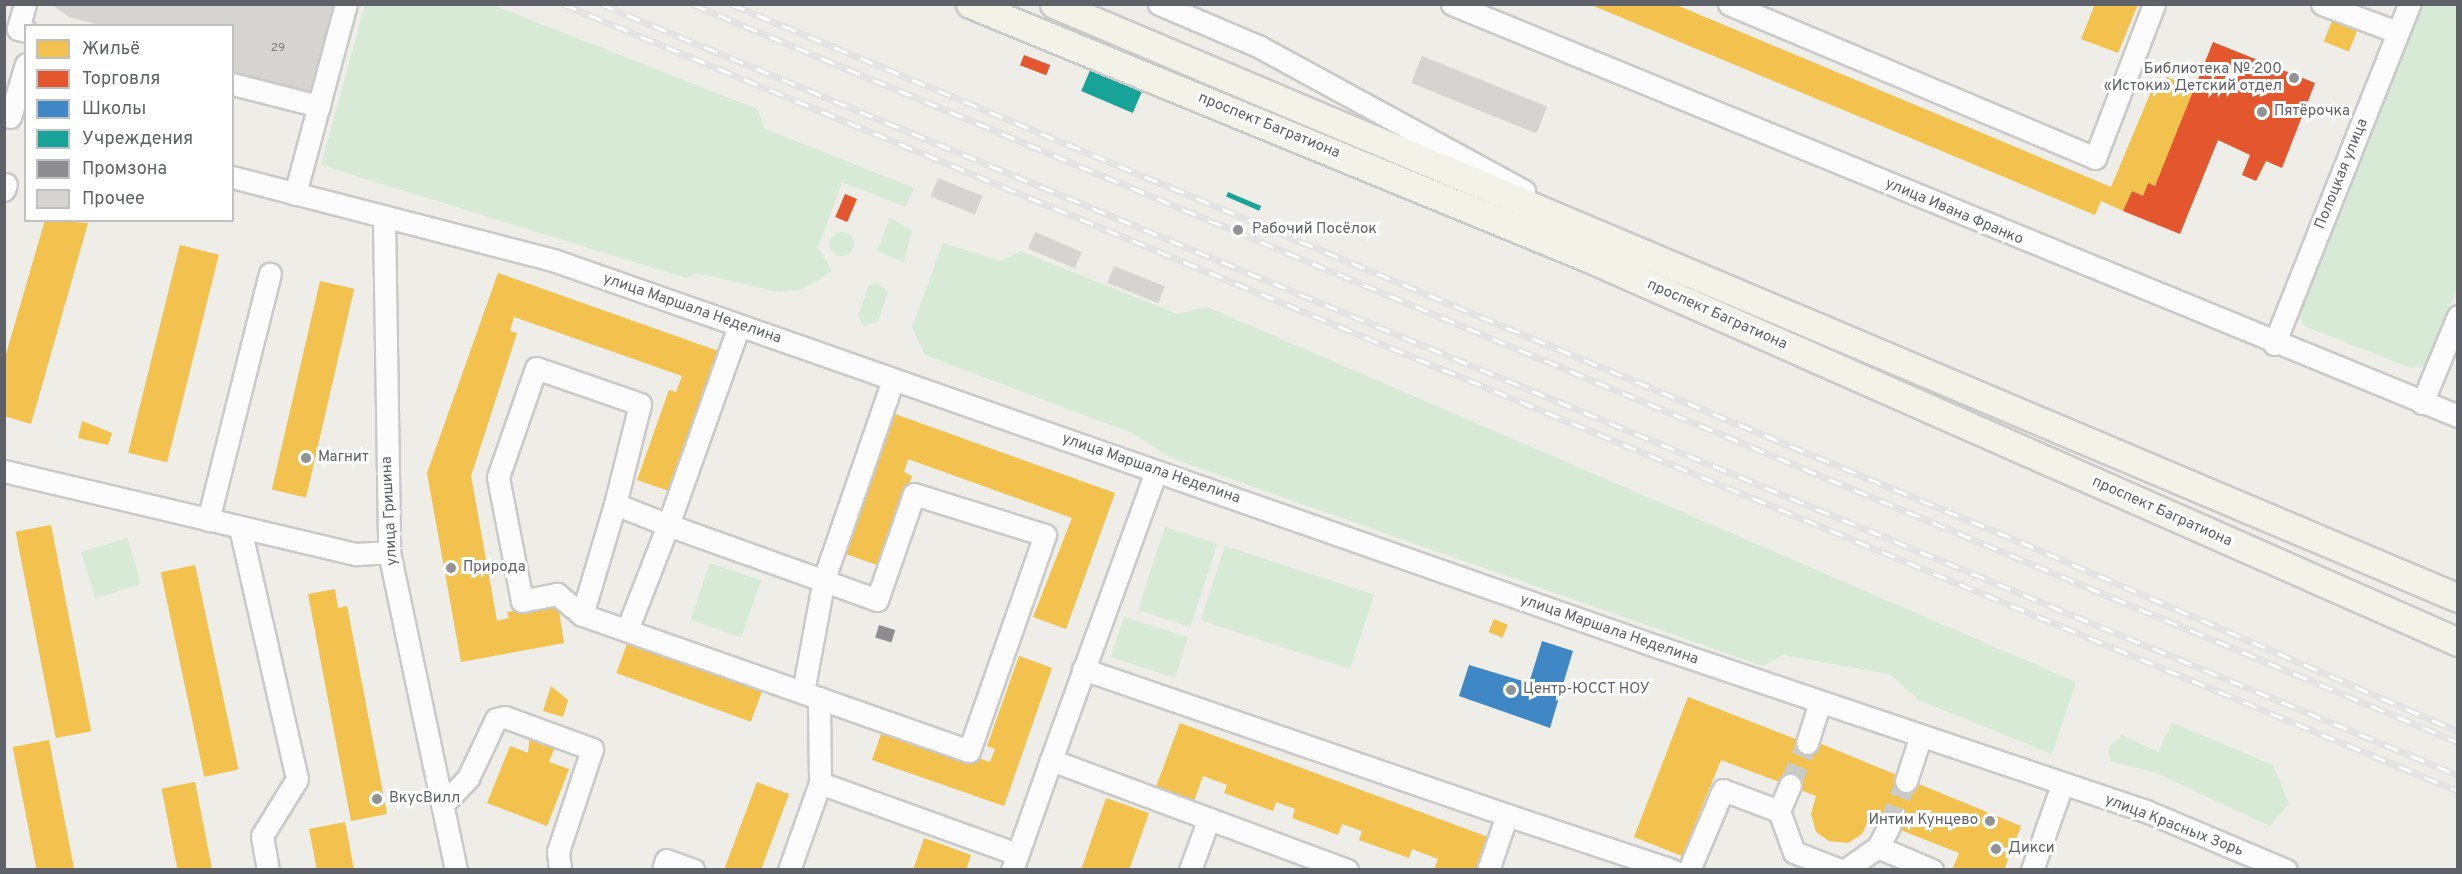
<!DOCTYPE html>
<meta charset="utf-8">
<style>
body{margin:0}
#map{position:relative;width:2462px;height:874px;overflow:hidden;background:#eeede8;font-family:Overpass,sans-serif}
div>[style]{position:absolute}
.green>*{inset:0;background:#d6ead5;transform-origin:0 0}
.round{border-radius:50%}
.homes>*{inset:0;background:#f2c14e;transform-origin:0 0}
.shops>*{inset:0;background:#e4572e;transform-origin:0 0}
.schools>*{inset:0;background:#3f88c5}
.public>*{inset:0;background:#17a398;transform-origin:0 0}
.industry>*{inset:0;background:#8d8d92;transform-origin:0 0}
.building>*{inset:0;background:#d5d4d1;transform-origin:0 0}
.minor-tunnel>*{height:21px;margin-top:-10.5px;transform-origin:0;background:repeating-linear-gradient(90deg,#cacac8 0 21px,transparent 0 31px)}
.roads{filter:drop-shadow(2px 0 #c9c9c9) drop-shadow(-2px 0 #c9c9c9) drop-shadow(0 2px #c9c9c9) drop-shadow(0 -2px #c9c9c9)}
.minor>*{height:21px;margin:-10.5px;padding:0 10.5px;transform-origin:10.5px;border-radius:10.5px;background:#fcfcfc}
.major>*{height:27px;margin:-13.5px;padding:0 13.5px;transform-origin:13.5px;border-radius:13.5px;background:#f3f2e9}
.rail>*{height:7px;margin-top:-3.5px;transform-origin:0;background:repeating-linear-gradient(90deg,#fff 0 14px,#e3e3e3 0 28px);box-sizing:border-box;border-block:2px solid #e3e3e3}
.dots>*{width:16px;height:16px;translate:-50% -50%;box-sizing:border-box;border:3px solid #fff;border-radius:50%}
span{translate:-50% -50%;white-space:nowrap;text-align:center;line-height:1.15;-webkit-text-stroke:6px #fff;paint-order:stroke}
.number-label{font-size:12px;color:#7d7f82}
.number-label span{-webkit-text-stroke-width:0}
.poi-label{font-size:15px;color:#5e6167}
.right{translate:-100% -50%;text-align:right}
.left{translate:0 -50%;text-align:left}
.street-label{font-size:15px;color:#5e6167}
.frame{position:absolute;inset:0;border:6px solid #5e6167;pointer-events:none}
.legend{position:absolute;left:24px;top:24px;width:210px;height:198px;box-sizing:border-box;background:#fff;border:2px solid #bfc0c2;margin:0;padding:8px 10px;list-style:none;font-size:18px;color:#5e6167}
.legend li{display:flex;align-items:center;gap:12px;height:30px}
.legend b{width:30px;border:2px solid #bfc0c2}
</style>
<div id="map">
<div class="green">
<div style="clip-path:polygon(490px 4px,757px 109px,765px 129px,914px 188px,906px 207px,842px 182px,818px 248px,832px 271px,803px 289px,779px 292px,698px 273px,686px 278px,321px 165px,365px 5px)"></div>
<div style="clip-path:polygon(2422px 5px,2457px 5px,2457px 289px,2425px 366px,2411px 368px,2304px 326px,2296px 311px)"></div>
<div style="clip-path:polygon(890px 218px,912px 230px,904px 262px,877px 251px)"></div>
<div class="round" style="left:830px;top:232px;width:24px;height:24px"></div>
<div style="clip-path:polygon(943px 243px,1001px 261px,1020px 251px,1178px 314px,1207px 307px,2076px 682px,2052px 754px,1919px 700px,1889px 674px,1783px 655px,1763px 666px,1171px 458px,1132px 433px,925px 355px,912px 327px)"></div>
<div style="clip-path:polygon(876px 282px,888px 292px,878px 321px,864px 326px,858px 316px,869px 285px)"></div>
<div style="left:1165px;top:527px;width:55px;height:87px;rotate:18deg"></div>
<div style="left:127px;top:538px;width:48px;height:48px;rotate:73deg"></div>
<div style="left:1225px;top:546px;width:157px;height:78px;rotate:18deg"></div>
<div style="left:710px;top:563px;width:54px;height:60px;rotate:19deg"></div>
<div style="left:1124px;top:617px;width:67px;height:42px;rotate:18deg"></div>
<div style="clip-path:polygon(2172px 723px,2273px 765px,2289px 804px,2270px 826px,2154px 772px,2110px 761px,2109px 747px,2122px 735px,2158px 752px)"></div>
</div>
<div class="homes">
<div style="clip-path:polygon(1589px 4px,1674px 4px,2111px 187px,2153px 87px,2161px 91px,2167px 77px,2196px 89px,2155px 186px,2148px 183px,2143px 196px,2132px 191px,2123px 211px,2101px 201px,2095px 215px)"></div>
<div style="clip-path:polygon(2095px 4px,2138px 4px,2118px 53px,2081px 39px)"></div>
<div style="left:2332px;top:21px;width:27px;height:22px;rotate:22deg"></div>
<div style="clip-path:polygon(45px 220px,88px 223px,31px 424px,4px 416px,4px 361px)"></div>
<div style="left:180px;top:245px;width:40px;height:214px;rotate:14deg"></div>
<div style="clip-path:polygon(498px 273px,721px 352px,672px 492px,637px 480px,669px 390px,676px 392px,682px 376px,514px 317px,510px 331px,517px 333px,471px 476px,497px 621px,509px 618px,507px 612px,558px 604px,564px 643px,461px 662px,427px 473px)"></div>
<div style="left:320px;top:281px;width:35px;height:214px;rotate:13deg"></div>
<div style="clip-path:polygon(895px 414px,1115px 493px,1066px 629px,1033px 617px,1072px 518px,908px 459px,904px 472px,912px 476px,880px 566px,846px 554px)"></div>
<div style="clip-path:polygon(82px 421px,112px 433px,108px 445px,78px 438px)"></div>
<div style="left:51px;top:525px;width:210px;height:36px;rotate:79deg"></div>
<div style="left:195px;top:565px;width:209px;height:35px;rotate:78deg"></div>
<div style="clip-path:polygon(335px 589px,338px 608px,347px 606px,387px 814px,351px 821px,308px 594px)"></div>
<div style="left:1494px;top:619px;width:15px;height:14px;rotate:23deg"></div>
<div style="left:628px;top:641px;width:143px;height:34px;rotate:20deg"></div>
<div style="clip-path:polygon(1019px 656px,1052px 668px,1004px 806px,872px 760px,884px 725px,990px 762px,995px 749px,987px 746px)"></div>
<div style="clip-path:polygon(551px 686px,568px 700px,563px 717px,543px 711px)"></div>
<div style="clip-path:polygon(1688px 697px,1816px 747px,1819px 743px,2021px 826px,2004px 870px,1952px 870px,1959px 853px,1870px 818px,1862px 834px,1848px 843px,1829px 841px,1816px 832px,1811px 814px,1816px 796px,1721px 760px,1682px 856px,1634px 837px)"></div>
<div style="clip-path:polygon(1180px 723px,1488px 837px,1476px 870px,1434px 870px,1438px 859px,1412px 849px,1409px 858px,1359px 840px,1362px 831px,1342px 824px,1338px 835px,1292px 818px,1295px 809px,1276px 802px,1273px 811px,1224px 793px,1227px 785px,1203px 776px,1192px 806px,1154px 792px)"></div>
<div style="clip-path:polygon(530px 734px,556px 744px,549px 762px,569px 769px,547px 826px,487px 803px,510px 746px,528px 753px)"></div>
<div style="left:49px;top:740px;width:132px;height:37px;rotate:79deg"></div>
<div style="left:195px;top:782px;width:90px;height:34px;rotate:79deg"></div>
<div style="clip-path:polygon(757px 782px,789px 794px,761px 870px,724px 870px)"></div>
<div style="clip-path:polygon(1106px 798px,1149px 813px,1129px 870px,1081px 870px)"></div>
<div style="clip-path:polygon(345px 822px,354px 870px,317px 870px,309px 829px)"></div>
<div style="clip-path:polygon(924px 838px,971px 855px,966px 870px,913px 870px)"></div>
</div>
<div class="shops">
<div style="clip-path:polygon(2213px 42px,2315px 83px,2282px 168px,2266px 161px,2256px 181px,2242px 175px,2250px 155px,2218px 140px,2180px 234px,2123px 211px,2132px 191px,2143px 196px,2148px 183px,2155px 186px)"></div>
<div style="left:1024px;top:55px;width:28px;height:11px;rotate:21deg"></div>
<div style="left:845px;top:194px;width:13px;height:25px;rotate:23deg"></div>
</div>
<div class="schools">
<div style="clip-path:polygon(1542px 641px,1573px 651px,1550px 728px,1459px 696px,1469px 665px,1529px 683px)"></div>
</div>
<div class="public">
<div style="left:1091px;top:68px;width:56px;height:25px;rotate:23deg"></div>
<div style="left:1228px;top:192px;width:36px;height:5px;rotate:23deg"></div>
</div>
<div class="industry">
<div style="left:879px;top:625px;width:17px;height:13px;rotate:17deg"></div>
</div>
<div class="building">
<div style="clip-path:polygon(52px 5px,335px 5px,313px 92px,232px 72px,232px 26px,103px 26px,69px 17px)"></div>
<div style="left:1422px;top:56px;width:135px;height:29px;rotate:22deg"></div>
<div style="left:938px;top:178px;width:48px;height:20px;rotate:22deg"></div>
<div style="left:1035px;top:232px;width:51px;height:18px;rotate:23deg"></div>
<div style="left:1114px;top:266px;width:55px;height:18px;rotate:22deg"></div>
</div>
<div class="minor-tunnel">
<div style="left:1790px;top:785px;width:45px;rotate:-68deg"></div>
<div style="left:1889px;top:826px;width:48px;rotate:-69.3deg"></div>
</div>
<div class="roads">
<div class="minor">
<div style="left:25px;top:4px;width:26px;rotate:106deg"></div>
<div style="left:18px;top:29px;width:8px;rotate:14deg"></div>
<div style="left:1159px;top:4px;width:108px;rotate:23deg"></div>
<div style="left:1258px;top:46px;width:303px;rotate:28.6deg"></div>
<div style="left:1452px;top:4px;width:1087px;rotate:22.27deg"></div>
<div style="left:1729px;top:4px;width:397px;rotate:22.8deg"></div>
<div style="left:2095px;top:158px;width:165px;rotate:-69deg"></div>
<div style="left:2322px;top:4px;width:80px;rotate:20.5deg"></div>
<div style="left:232px;top:84px;width:90px;rotate:14.2deg"></div>
<div style="left:10px;top:117px;width:55px;rotate:-73.2deg"></div>
<div style="left:232px;top:177px;width:332px;rotate:14.5deg"></div>
<div style="left:553px;top:260px;width:1159px;rotate:19.29deg"></div>
<div style="left:1647px;top:643px;width:527px;rotate:18.61deg"></div>
<div style="left:2146px;top:811px;width:152px;rotate:22.9deg"></div>
<div style="left:4px;top:190px;width:6px;rotate:-72deg"></div>
<div style="left:295px;top:194px;width:197px;rotate:-75deg"></div>
<div style="left:384px;top:218px;width:334px;rotate:89.1deg"></div>
<div style="left:389px;top:552px;width:325px;rotate:78.1deg"></div>
<div style="left:2274px;top:344px;width:366px;rotate:-68.3deg"></div>
<div style="left:2422px;top:403px;width:94px;rotate:-67.5deg"></div>
<div style="left:4px;top:471px;width:362px;rotate:13.3deg"></div>
<div style="left:356px;top:554px;width:33px;rotate:-3deg"></div>
<div style="left:208px;top:520px;width:254px;rotate:-75.9deg"></div>
<div style="left:240px;top:528px;width:257px;rotate:77.2deg"></div>
<div style="left:297px;top:779px;width:67px;rotate:121.6deg"></div>
<div style="left:262px;top:836px;width:35px;rotate:80deg"></div>
<div style="left:582px;top:615px;width:116px;rotate:-73.4deg"></div>
<div style="left:627px;top:630px;width:113px;rotate:-68.7deg"></div>
<div style="left:668px;top:525px;width:222px;rotate:19.7deg"></div>
<div style="left:877px;top:600px;width:112px;rotate:-70.8deg"></div>
<div style="left:914px;top:494px;width:137px;rotate:17.4deg"></div>
<div style="left:1045px;top:535px;width:229px;rotate:109.4deg"></div>
<div style="left:969px;top:751px;width:410px;rotate:-160.6deg"></div>
<div style="left:582px;top:615px;width:33px;rotate:-140deg"></div>
<div style="left:557px;top:594px;width:36px;rotate:169deg"></div>
<div style="left:522px;top:601px;width:126px;rotate:-101deg"></div>
<div style="left:498px;top:477px;width:115px;rotate:-70.8deg"></div>
<div style="left:536px;top:368px;width:110px;rotate:19.1deg"></div>
<div style="left:640px;top:404px;width:103px;rotate:104deg"></div>
<div style="left:615px;top:504px;width:57px;rotate:21.6deg"></div>
<div style="left:668px;top:525px;width:211px;rotate:-70.4deg"></div>
<div style="left:1083px;top:669px;width:448px;rotate:19deg"></div>
<div style="left:1507px;top:815px;width:58px;rotate:109.1deg"></div>
<div style="left:803px;top:692px;width:115px;rotate:-79.5deg"></div>
<div style="left:824px;top:579px;width:211px;rotate:-70.9deg"></div>
<div style="left:1807px;top:743px;width:43px;rotate:-72.4deg"></div>
<div style="left:1051px;top:760px;width:307px;rotate:-70deg"></div>
<div style="left:1906px;top:781px;width:45px;rotate:-72deg"></div>
<div style="left:820px;top:783px;width:209px;rotate:19.8deg"></div>
<div style="left:1790px;top:785px;width:28px;rotate:113deg"></div>
<div style="left:1779px;top:811px;width:44px;rotate:69.9deg"></div>
<div style="left:1794px;top:852px;width:49px;rotate:21.4deg"></div>
<div style="left:443px;top:804px;width:36px;rotate:-46deg"></div>
<div style="left:468px;top:778px;width:65px;rotate:-64.6deg"></div>
<div style="left:496px;top:719px;width:9px;rotate:-13deg"></div>
<div style="left:505px;top:717px;width:93px;rotate:20.2deg"></div>
<div style="left:592px;top:749px;width:108px;rotate:108.4deg"></div>
<div style="left:558px;top:851px;width:19px;rotate:84deg"></div>
<div style="left:1507px;top:815px;width:174px;rotate:18.4deg"></div>
<div style="left:1878px;top:847px;width:59px;rotate:23.1deg"></div>
<div style="left:663px;top:870px;width:10px;rotate:-73deg"></div>
<div style="left:666px;top:860px;width:29px;rotate:20deg"></div>
<div style="left:789px;top:870px;width:92px;rotate:-70.4deg"></div>
<div style="left:820px;top:783px;width:85px;rotate:-90.7deg"></div>
<div style="left:1012px;top:870px;width:117px;rotate:-70.5deg"></div>
<div style="left:1051px;top:760px;width:316px;rotate:20.4deg"></div>
<div style="left:1190px;top:870px;width:52px;rotate:-69.8deg"></div>
<div style="left:1689px;top:870px;width:87px;rotate:-67deg"></div>
<div style="left:1723px;top:790px;width:60px;rotate:20.6deg"></div>
<div style="left:1845px;top:870px;width:40px;rotate:-34.9deg"></div>
<div style="left:1878px;top:847px;width:24px;rotate:-62deg"></div>
<div style="left:2032px;top:870px;width:90px;rotate:-70.6deg"></div>
</div>
<div class="major">
<div style="left:970px;top:4px;width:666px;rotate:22.33deg"></div>
<div style="left:1586px;top:257px;width:953px;rotate:23.82deg"></div>
<div style="left:1054px;top:4px;width:1524px;rotate:22.93deg"></div>
</div>
</div>
<div class="rail">
<div style="left:563px;top:4px;width:2052px;rotate:22.55deg"></div>
<div style="left:601px;top:4px;width:2011px;rotate:22.55deg"></div>
<div style="left:692px;top:4px;width:1914px;rotate:22.68deg"></div>
<div style="left:731px;top:4px;width:1398px;rotate:22.64deg"></div>
<div style="left:2021px;top:542px;width:476px;rotate:23.4deg"></div>
</div>
<div class="dots">
<div style="left:2294px;top:78px;background:#909294"></div>
<div style="left:2262px;top:112px;background:#909294"></div>
<div style="left:1238px;top:230px;background:#909294"></div>
<div style="left:306px;top:458px;background:#909294"></div>
<div style="left:451px;top:568px;background:#909294"></div>
<div style="left:1511px;top:690px;background:#909294"></div>
<div style="left:377px;top:799px;background:#909294"></div>
<div style="left:1990px;top:821px;background:#909294"></div>
<div style="left:1996px;top:849px;background:#909294"></div>
</div>
<div class="number-label">
<span style="left:278px;top:49px">29</span>
</div>
<div class="poi-label">
<span class="right" style="left:2282px;top:78px">Библиотека № 200<br>«Истоки» Детский отдел</span>
<span class="left" style="left:2274px;top:112px">Пятёрочка</span>
<span class="left" style="left:1252px;top:230px">Рабочий Посёлок</span>
<span class="left" style="left:318px;top:458px">Магнит</span>
<span class="left" style="left:463px;top:568px">Природа</span>
<span class="left" style="left:1523px;top:690px">Центр-ЮССТ НОУ</span>
<span class="left" style="left:389px;top:799px">ВкусВилл</span>
<span class="right" style="left:1978px;top:821px">Интим Кунцево</span>
<span class="left" style="left:2008px;top:849px">Дикси</span>
</div>
<div class="street-label">
<span style="left:1269px;top:126px;rotate:22deg">проспект Багратиона</span>
<span style="left:2342px;top:174px;rotate:-68deg">Полоцкая улица</span>
<span style="left:1954px;top:212px;rotate:23deg">улица Ивана Франко</span>
<span style="left:692px;top:309px;rotate:19deg">улица Маршала Неделина</span>
<span style="left:1717px;top:315px;rotate:24deg">проспект Багратиона</span>
<span style="left:1151px;top:469px;rotate:19deg">улица Маршала Неделина</span>
<span style="left:390px;top:511px;rotate:-93deg">улица Гришина</span>
<span style="left:2162px;top:512px;rotate:24deg">проспект Багратиона</span>
<span style="left:1609px;top:630px;rotate:19deg">улица Маршала Неделина</span>
<span style="left:2174px;top:826px;rotate:21deg">улица Красных Зорь</span>
</div>
<div class="frame"></div>
<ul class="legend">
<li><b style="height:16px;background:#f2c14e"></b>Жильё</li>
<li><b style="height:16px;background:#e4572e"></b>Торговля</li>
<li><b style="height:16px;background:#3f88c5"></b>Школы</li>
<li><b style="height:16px;background:#17a398"></b>Учреждения</li>
<li><b style="height:16px;background:#8d8d92"></b>Промзона</li>
<li><b style="height:16px;background:#d5d4d1"></b>Прочее</li>
</ul>
</div>
